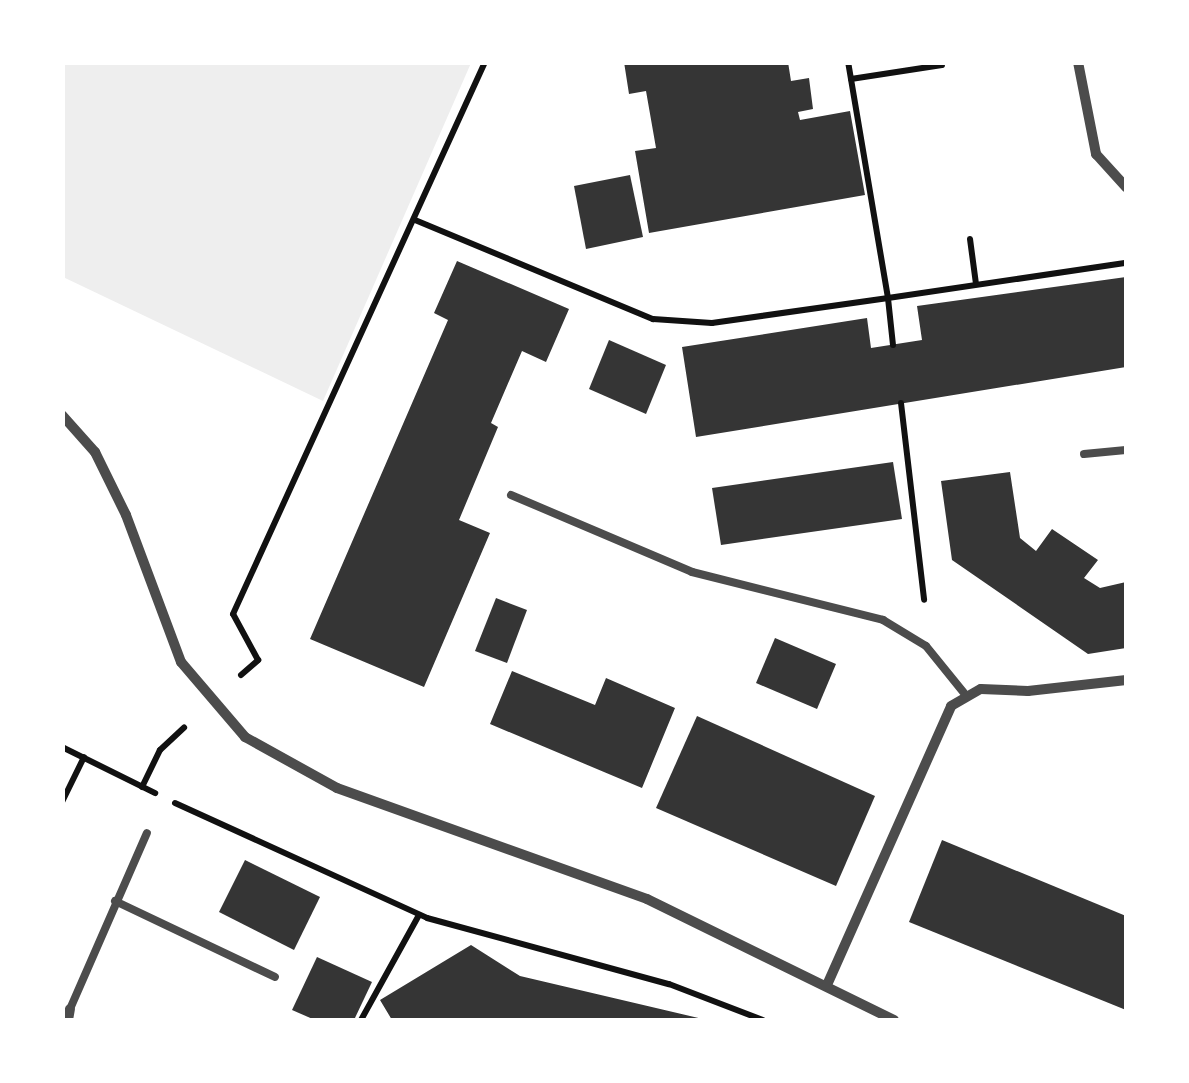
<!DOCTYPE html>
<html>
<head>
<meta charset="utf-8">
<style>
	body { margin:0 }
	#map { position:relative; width:1189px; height:1083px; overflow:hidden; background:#fff; font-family:"DM Sans",sans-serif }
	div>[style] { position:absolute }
	.green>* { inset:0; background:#eee }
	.building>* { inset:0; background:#353535 }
	.path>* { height:6px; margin:-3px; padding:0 3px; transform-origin:3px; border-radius:3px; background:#111 }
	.service>* { height:8px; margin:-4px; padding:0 4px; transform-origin:4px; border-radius:4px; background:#4c4c4c }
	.minor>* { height:10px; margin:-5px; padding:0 5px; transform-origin:5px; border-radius:5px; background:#4c4c4c }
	span { translate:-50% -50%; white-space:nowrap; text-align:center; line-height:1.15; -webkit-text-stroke:8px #fff; paint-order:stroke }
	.frame { position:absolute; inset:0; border:65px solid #fff; pointer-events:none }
</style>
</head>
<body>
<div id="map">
	<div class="green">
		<i style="clip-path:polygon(62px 63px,471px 63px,323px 401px,63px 277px)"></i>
	</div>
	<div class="building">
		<i style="clip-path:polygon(624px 62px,788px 62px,791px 81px,809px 78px,813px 109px,798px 112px,800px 120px,850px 111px,865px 195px,649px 233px,635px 151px,656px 148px,646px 91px,629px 94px)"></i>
		<i style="clip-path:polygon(630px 175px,643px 237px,586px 249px,574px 186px)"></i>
		<i style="clip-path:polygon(457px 261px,569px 309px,546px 362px,522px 351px,491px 423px,498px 427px,459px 520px,490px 533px,424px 687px,310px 639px,448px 320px,434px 313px)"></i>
		<i style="clip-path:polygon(1126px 277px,1126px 367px,696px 437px,682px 347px,867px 318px,871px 348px,922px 340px,917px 306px)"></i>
		<i style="clip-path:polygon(609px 340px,666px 365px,646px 414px,589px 389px)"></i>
		<i style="clip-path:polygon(893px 462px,902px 519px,721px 545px,712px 488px)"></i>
		<i style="clip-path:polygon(1010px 472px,1020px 538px,1036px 551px,1052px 529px,1098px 560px,1084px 578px,1100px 588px,1126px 582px,1126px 648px,1088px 654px,952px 560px,941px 481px)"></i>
		<i style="clip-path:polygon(496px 598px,527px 610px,507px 663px,475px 651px)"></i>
		<i style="clip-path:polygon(775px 638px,836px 664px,817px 709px,756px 683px)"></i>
		<i style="clip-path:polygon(512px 671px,595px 705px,606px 678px,675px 708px,642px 788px,490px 724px)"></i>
		<i style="clip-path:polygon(697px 716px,875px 796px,836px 886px,656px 808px)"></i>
		<i style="clip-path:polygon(942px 840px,1126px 916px,1126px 1010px,909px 922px)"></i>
		<i style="clip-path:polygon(245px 860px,320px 897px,294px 950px,219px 912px)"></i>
		<i style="clip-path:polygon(471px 945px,520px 976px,707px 1020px,392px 1020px,380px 1000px)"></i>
		<i style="clip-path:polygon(317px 957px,372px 982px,354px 1020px,315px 1020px,292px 1010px)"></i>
	</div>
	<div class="path">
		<i style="left:851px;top:79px;width:92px;rotate:-8.7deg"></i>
		<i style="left:415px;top:220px;width:258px;rotate:22.6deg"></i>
		<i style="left:653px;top:319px;width:59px;rotate:3.9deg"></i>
		<i style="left:712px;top:323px;width:178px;rotate:-8.1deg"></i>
		<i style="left:888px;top:298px;width:239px;rotate:-99.6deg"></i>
		<i style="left:970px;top:239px;width:45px;rotate:82.4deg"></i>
		<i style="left:893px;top:345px;width:47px;rotate:-96.1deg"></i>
		<i style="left:888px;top:298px;width:241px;rotate:-8.4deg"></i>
		<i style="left:901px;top:403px;width:198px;rotate:83.3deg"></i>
		<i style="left:241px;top:675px;width:23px;rotate:-41deg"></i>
		<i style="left:258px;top:660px;width:52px;rotate:-118.5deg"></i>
		<i style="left:233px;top:614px;width:607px;rotate:-65.46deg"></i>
		<i style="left:62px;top:747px;width:104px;rotate:26.3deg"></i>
		<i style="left:142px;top:787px;width:41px;rotate:-64.1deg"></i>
		<i style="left:160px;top:750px;width:33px;rotate:-43deg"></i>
		<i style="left:62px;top:802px;width:50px;rotate:-63.9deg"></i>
		<i style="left:175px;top:803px;width:277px;rotate:24.5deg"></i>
		<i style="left:427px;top:918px;width:251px;rotate:15.3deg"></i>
		<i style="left:669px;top:984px;width:101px;rotate:21deg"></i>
		<i style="left:361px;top:1020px;width:120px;rotate:-61.1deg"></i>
	</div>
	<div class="service">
		<i style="left:1084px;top:454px;width:42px;rotate:-5.4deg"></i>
		<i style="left:511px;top:495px;width:197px;rotate:23deg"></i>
		<i style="left:692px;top:572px;width:197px;rotate:14.1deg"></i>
		<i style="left:883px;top:620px;width:50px;rotate:31.2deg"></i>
		<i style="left:926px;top:646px;width:60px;rotate:51deg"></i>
		<i style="left:115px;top:901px;width:177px;rotate:25.4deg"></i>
		<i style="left:70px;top:1009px;width:192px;rotate:-66.4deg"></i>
	</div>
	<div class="minor">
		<i style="left:1078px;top:62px;width:94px;rotate:78.9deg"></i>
		<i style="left:1096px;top:154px;width:45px;rotate:47.7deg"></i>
		<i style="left:62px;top:415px;width:50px;rotate:48.3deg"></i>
		<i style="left:95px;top:452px;width:70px;rotate:63.8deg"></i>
		<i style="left:126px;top:515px;width:157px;rotate:69.5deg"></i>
		<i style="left:181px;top:662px;width:99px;rotate:49.5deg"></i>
		<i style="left:245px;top:737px;width:105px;rotate:29deg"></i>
		<i style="left:337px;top:788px;width:329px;rotate:19.7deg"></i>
		<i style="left:647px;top:899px;width:275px;rotate:26.1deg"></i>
		<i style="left:827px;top:985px;width:305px;rotate:-66deg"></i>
		<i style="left:951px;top:706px;width:34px;rotate:-30deg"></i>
		<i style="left:981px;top:689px;width:47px;rotate:2.4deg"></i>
		<i style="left:1028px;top:691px;width:99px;rotate:-6.4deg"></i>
		<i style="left:68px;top:1020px;width:11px;rotate:-80deg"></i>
	</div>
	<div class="frame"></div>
</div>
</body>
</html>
